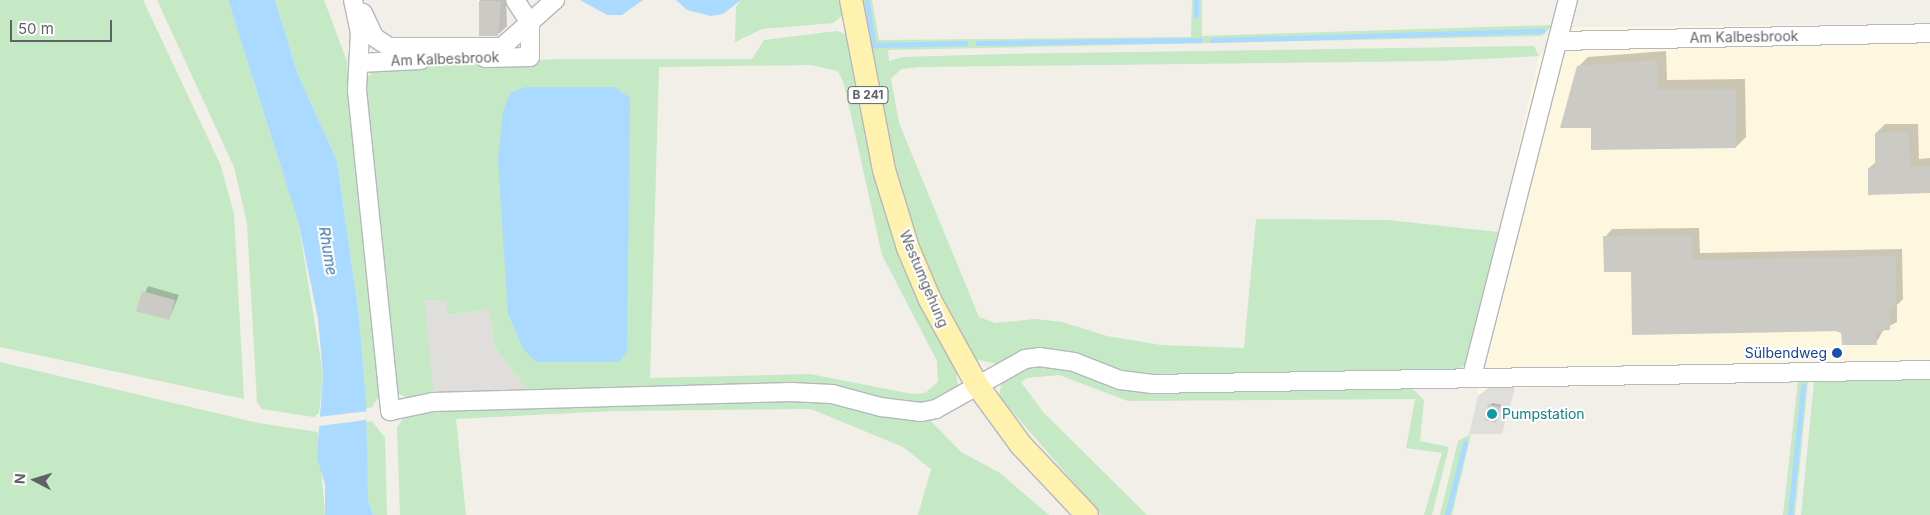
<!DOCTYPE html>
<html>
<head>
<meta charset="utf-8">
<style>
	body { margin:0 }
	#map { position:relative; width:1930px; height:515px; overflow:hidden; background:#f1efe8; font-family:Inter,sans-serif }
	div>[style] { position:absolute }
	.commercial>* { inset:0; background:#fef7e0 }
	.industrial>* { inset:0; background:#e0deda }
	.green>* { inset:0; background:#c5e8c5 }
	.water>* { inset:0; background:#aadaff }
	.pier>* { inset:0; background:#f1efe8 }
	.shadow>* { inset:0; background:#0003 }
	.stream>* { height:4.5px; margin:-2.25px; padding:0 2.25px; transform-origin:2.25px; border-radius:2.25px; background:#aadaff }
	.building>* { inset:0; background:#cccac5 }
	.roads { filter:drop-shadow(1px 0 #b5b8bc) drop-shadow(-1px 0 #b5b8bc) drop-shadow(0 1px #b5b8bc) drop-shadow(0 -1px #b5b8bc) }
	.minor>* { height:18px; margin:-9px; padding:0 9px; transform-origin:9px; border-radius:9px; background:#fff }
	.major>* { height:22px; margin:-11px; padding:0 11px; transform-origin:11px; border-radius:11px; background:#fff2af }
	.dots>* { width:14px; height:14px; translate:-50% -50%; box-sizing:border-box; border:2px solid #fff; border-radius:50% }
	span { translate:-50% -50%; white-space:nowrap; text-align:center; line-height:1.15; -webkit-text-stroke:4px #fff; paint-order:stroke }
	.shield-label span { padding:1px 4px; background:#fff; border:1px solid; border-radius:4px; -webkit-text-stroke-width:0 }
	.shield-label { font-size:12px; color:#5f6368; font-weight:700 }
	.street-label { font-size:14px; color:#5f6368 }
	.transit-label { font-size:14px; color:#164399 }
	.right { translate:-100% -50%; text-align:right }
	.culture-label { font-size:14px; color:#0d838f }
	.left { translate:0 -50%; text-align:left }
	.water-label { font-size:15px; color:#4174aa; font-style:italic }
	.north { position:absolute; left:10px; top:455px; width:50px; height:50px; -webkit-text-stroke:4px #fff; paint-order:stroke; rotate:275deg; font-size:14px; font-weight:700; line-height:20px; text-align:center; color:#5f6368 }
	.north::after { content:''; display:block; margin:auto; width:18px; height:22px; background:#5f6368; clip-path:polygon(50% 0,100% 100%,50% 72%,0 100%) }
	.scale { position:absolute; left:10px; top:20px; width:102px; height:22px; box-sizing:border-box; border:2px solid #5f6368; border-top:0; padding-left:6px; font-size:15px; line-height:18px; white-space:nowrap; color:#5f6368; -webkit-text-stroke:4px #fff; paint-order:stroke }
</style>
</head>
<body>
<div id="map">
	<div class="commercial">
		<i style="clip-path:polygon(1930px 24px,1930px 379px,1515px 388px,1502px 434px,1469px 434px,1478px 396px,1472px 352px,1539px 56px,1575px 27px)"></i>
	</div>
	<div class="industrial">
		<i style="clip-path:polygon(423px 300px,446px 301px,449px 315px,489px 309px,494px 345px,526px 389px,434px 394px)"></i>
		<i style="clip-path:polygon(1488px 388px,1515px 388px,1502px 434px,1469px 434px,1478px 396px)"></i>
	</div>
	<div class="green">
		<i style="clip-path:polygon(0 0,143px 0,221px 166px,234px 214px,244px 399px,0 347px)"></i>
		<i style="clip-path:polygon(157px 0,228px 0,298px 221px,323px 374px,319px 413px,314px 417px,262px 409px,257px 402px,247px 223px,234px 167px)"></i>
		<i style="clip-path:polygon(275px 0,324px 0,347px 61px,381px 393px,372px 407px,365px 409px,358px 309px,337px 161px,298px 75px)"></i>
		<i style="clip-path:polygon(741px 0,842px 0,842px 16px,833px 23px,762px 29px,735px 42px,736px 7px)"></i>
		<i style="clip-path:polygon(860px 0,872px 0,879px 40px,1191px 37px,1192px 0,1202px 0,1202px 36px,1553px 25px,1541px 36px,888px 50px,889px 61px,902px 57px,1005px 54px,1534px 46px,1539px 56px,1438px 61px,920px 67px,901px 69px,891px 79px,899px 123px,979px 317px,995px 323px,1035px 319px,1062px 322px,1107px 336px,1161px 345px,1244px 348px,1256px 219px,1388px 220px,1498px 232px,1467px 363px,1458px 370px,1136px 376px,1047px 348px,997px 364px,975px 359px,933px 280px,903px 207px)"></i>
		<i style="clip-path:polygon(evenodd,836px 31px,847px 34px,918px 298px,956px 371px,958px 386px,950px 395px,916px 406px,526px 389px,494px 345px,489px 309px,448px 315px,446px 301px,424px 300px,434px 394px,407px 398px,393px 391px,363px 82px,377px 67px,563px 59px,752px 59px,764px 40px,836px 31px,811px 65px,838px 71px,844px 84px,882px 255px,937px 361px,938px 382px,925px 393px,912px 394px,810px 374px,650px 378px,659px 67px,811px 65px)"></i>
		<i style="clip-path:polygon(0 362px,258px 423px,318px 432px,325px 515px,0 515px)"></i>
		<i style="clip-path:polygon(1049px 362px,1079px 373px,1410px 386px,1424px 400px,1420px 441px,1449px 447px,1432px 515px,1424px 515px,1442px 453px,1406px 448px,1415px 399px,1128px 401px,1059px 375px,1027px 378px,1021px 382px,1043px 412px,1147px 515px,1102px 515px,999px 396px,1002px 380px,1021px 368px)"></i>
		<i style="clip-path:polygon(1930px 379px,1930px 515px,1801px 515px,1814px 382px)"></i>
		<i style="clip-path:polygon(1808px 381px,1795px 515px,1783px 515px,1798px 382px)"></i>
		<i style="clip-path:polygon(824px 399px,901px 419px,928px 418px,961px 452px,1000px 473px,1049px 515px,918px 515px,931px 469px,903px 447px,811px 409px,613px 411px,456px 419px,466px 515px,400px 515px,397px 427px,405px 416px,445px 409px)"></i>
		<i style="clip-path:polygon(372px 421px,385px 438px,387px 515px,373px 515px,368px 499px,364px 423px)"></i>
		<i style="clip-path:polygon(1471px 434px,1452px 515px,1440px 515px,1458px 441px)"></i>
	</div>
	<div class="water">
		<i style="clip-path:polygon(228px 0,275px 0,298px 75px,337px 161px,358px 309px,366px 402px,368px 499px,373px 515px,325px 515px,325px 484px,317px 458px,323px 374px,318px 319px,298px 221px)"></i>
		<i style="clip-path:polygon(580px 0,643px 0,622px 15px,607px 15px)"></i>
		<i style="clip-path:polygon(676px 0,741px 0,723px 14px,711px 16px,687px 10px)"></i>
		<i style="clip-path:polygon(526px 87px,614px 87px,630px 98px,627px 351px,619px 362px,536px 362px,523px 349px,508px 313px,498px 160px,503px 111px,510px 93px)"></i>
	</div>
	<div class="pier">
		<i style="clip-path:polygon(368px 411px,366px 420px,319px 426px,318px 417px)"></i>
	</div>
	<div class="shadow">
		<i style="clip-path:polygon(480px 0,506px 0,507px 26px,500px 33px,480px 35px)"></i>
		<i style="clip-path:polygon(1666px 51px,1667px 80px,1745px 79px,1746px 137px,1736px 147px,1592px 127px,1578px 67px,1588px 57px)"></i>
		<i style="clip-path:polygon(1885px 124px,1918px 124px,1919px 159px,1930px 158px,1930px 192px,1869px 168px,1877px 161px,1876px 133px)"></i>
		<i style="clip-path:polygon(1699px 228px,1700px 253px,1902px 249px,1903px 299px,1897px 305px,1897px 322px,1884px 329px,1876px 343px,1632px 271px,1605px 237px,1612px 229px)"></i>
		<i style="clip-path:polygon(148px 286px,179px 295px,169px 319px,137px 311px)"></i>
		<i style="clip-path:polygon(1492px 403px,1501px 405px,1496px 421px,1490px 405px)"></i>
	</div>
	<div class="stream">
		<i style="left:867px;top:0;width:46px;rotate:81.2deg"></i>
		<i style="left:874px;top:45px;width:91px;rotate:-1.3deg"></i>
		<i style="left:1196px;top:16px;width:16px;rotate:-90deg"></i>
		<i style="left:1212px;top:40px;width:331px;rotate:-1.6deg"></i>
		<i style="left:978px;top:43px;width:222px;rotate:-0.8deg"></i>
		<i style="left:1447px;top:515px;width:74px;rotate:-76deg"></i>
		<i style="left:1790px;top:515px;width:129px;rotate:-84.2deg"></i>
	</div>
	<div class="building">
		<i style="clip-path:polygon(479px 1px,501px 1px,498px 36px,479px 36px)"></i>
		<i style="clip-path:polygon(1657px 60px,1658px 90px,1736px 89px,1736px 148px,1591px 150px,1591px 128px,1560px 128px,1577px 66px)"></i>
		<i style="clip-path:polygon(1909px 132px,1910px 167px,1930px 167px,1930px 193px,1868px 195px,1868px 168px,1875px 168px,1875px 133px)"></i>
		<i style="clip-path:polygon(1692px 235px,1693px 260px,1896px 256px,1896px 307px,1890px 308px,1890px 330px,1876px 331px,1877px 345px,1842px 345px,1841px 331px,1632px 335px,1631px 272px,1604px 272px,1603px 236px)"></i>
		<i style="clip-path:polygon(142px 291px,175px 300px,169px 320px,136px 311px)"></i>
		<i style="clip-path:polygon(1488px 404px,1500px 407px,1496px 423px,1485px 420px)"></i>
	</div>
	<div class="roads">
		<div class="minor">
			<i style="left:353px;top:0;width:33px;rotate:78deg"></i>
			<i style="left:360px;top:32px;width:58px;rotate:93deg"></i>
			<i style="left:357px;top:90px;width:323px;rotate:84.1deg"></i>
			<i style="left:390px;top:411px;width:44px;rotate:-11.8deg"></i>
			<i style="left:433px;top:402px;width:358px;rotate:-1.6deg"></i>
			<i style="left:791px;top:392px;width:41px;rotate:2.8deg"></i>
			<i style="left:832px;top:394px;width:51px;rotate:14.9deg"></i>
			<i style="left:881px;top:407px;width:40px;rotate:7.1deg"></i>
			<i style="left:921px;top:412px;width:15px;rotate:-11deg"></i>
			<i style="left:936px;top:409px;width:102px;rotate:-29.3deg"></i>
			<i style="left:1025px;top:359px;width:14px;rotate:-8deg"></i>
			<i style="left:1039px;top:357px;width:35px;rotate:8deg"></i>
			<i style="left:1074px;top:362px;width:49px;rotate:21.4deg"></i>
			<i style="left:1120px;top:380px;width:31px;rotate:7deg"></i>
			<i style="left:1151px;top:384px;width:779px;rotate:-1.03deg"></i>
			<i style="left:363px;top:13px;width:26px;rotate:65deg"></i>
			<i style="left:374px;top:37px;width:18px;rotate:34deg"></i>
			<i style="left:389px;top:47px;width:113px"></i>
			<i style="left:502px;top:47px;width:71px;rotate:-41.6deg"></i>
			<i style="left:1558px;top:41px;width:372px;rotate:-1.2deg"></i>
			<i style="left:485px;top:58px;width:45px;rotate:-1.3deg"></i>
			<i style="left:530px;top:57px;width:34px;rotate:-90deg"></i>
			<i style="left:530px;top:23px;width:27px;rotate:-123deg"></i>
			<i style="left:359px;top:63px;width:62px;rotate:-2.8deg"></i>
			<i style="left:1472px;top:376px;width:388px;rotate:-75.7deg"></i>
		</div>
		<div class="major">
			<i style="left:851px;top:0;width:173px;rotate:79deg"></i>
			<i style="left:884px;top:170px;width:82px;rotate:72.9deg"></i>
			<i style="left:908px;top:248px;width:56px;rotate:67.1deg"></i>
			<i style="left:930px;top:300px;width:97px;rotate:61.1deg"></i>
			<i style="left:977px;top:385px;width:74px;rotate:53.7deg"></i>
			<i style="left:1021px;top:445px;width:96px;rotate:46.7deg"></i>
		</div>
	</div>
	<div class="dots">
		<i style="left:1837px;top:353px;background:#1a4fb4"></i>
		<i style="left:1492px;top:414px;background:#0f9aa8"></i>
	</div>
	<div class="shield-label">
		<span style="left:868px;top:95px">B 241</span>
	</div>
	<div class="street-label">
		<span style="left:1744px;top:37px;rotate:-1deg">Am Kalbesbrook</span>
		<span style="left:445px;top:59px;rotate:-2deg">Am Kalbesbrook</span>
		<span style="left:924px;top:279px;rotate:67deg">Westumgehung</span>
	</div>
	<div class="transit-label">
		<span class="right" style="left:1827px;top:353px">Sülbendweg</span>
	</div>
	<div class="culture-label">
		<span class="left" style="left:1502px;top:414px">Pumpstation</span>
	</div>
	<div class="water-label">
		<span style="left:328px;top:251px;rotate:81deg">Rhume</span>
	</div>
	<div class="north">N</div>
	<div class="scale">50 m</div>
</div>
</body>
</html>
